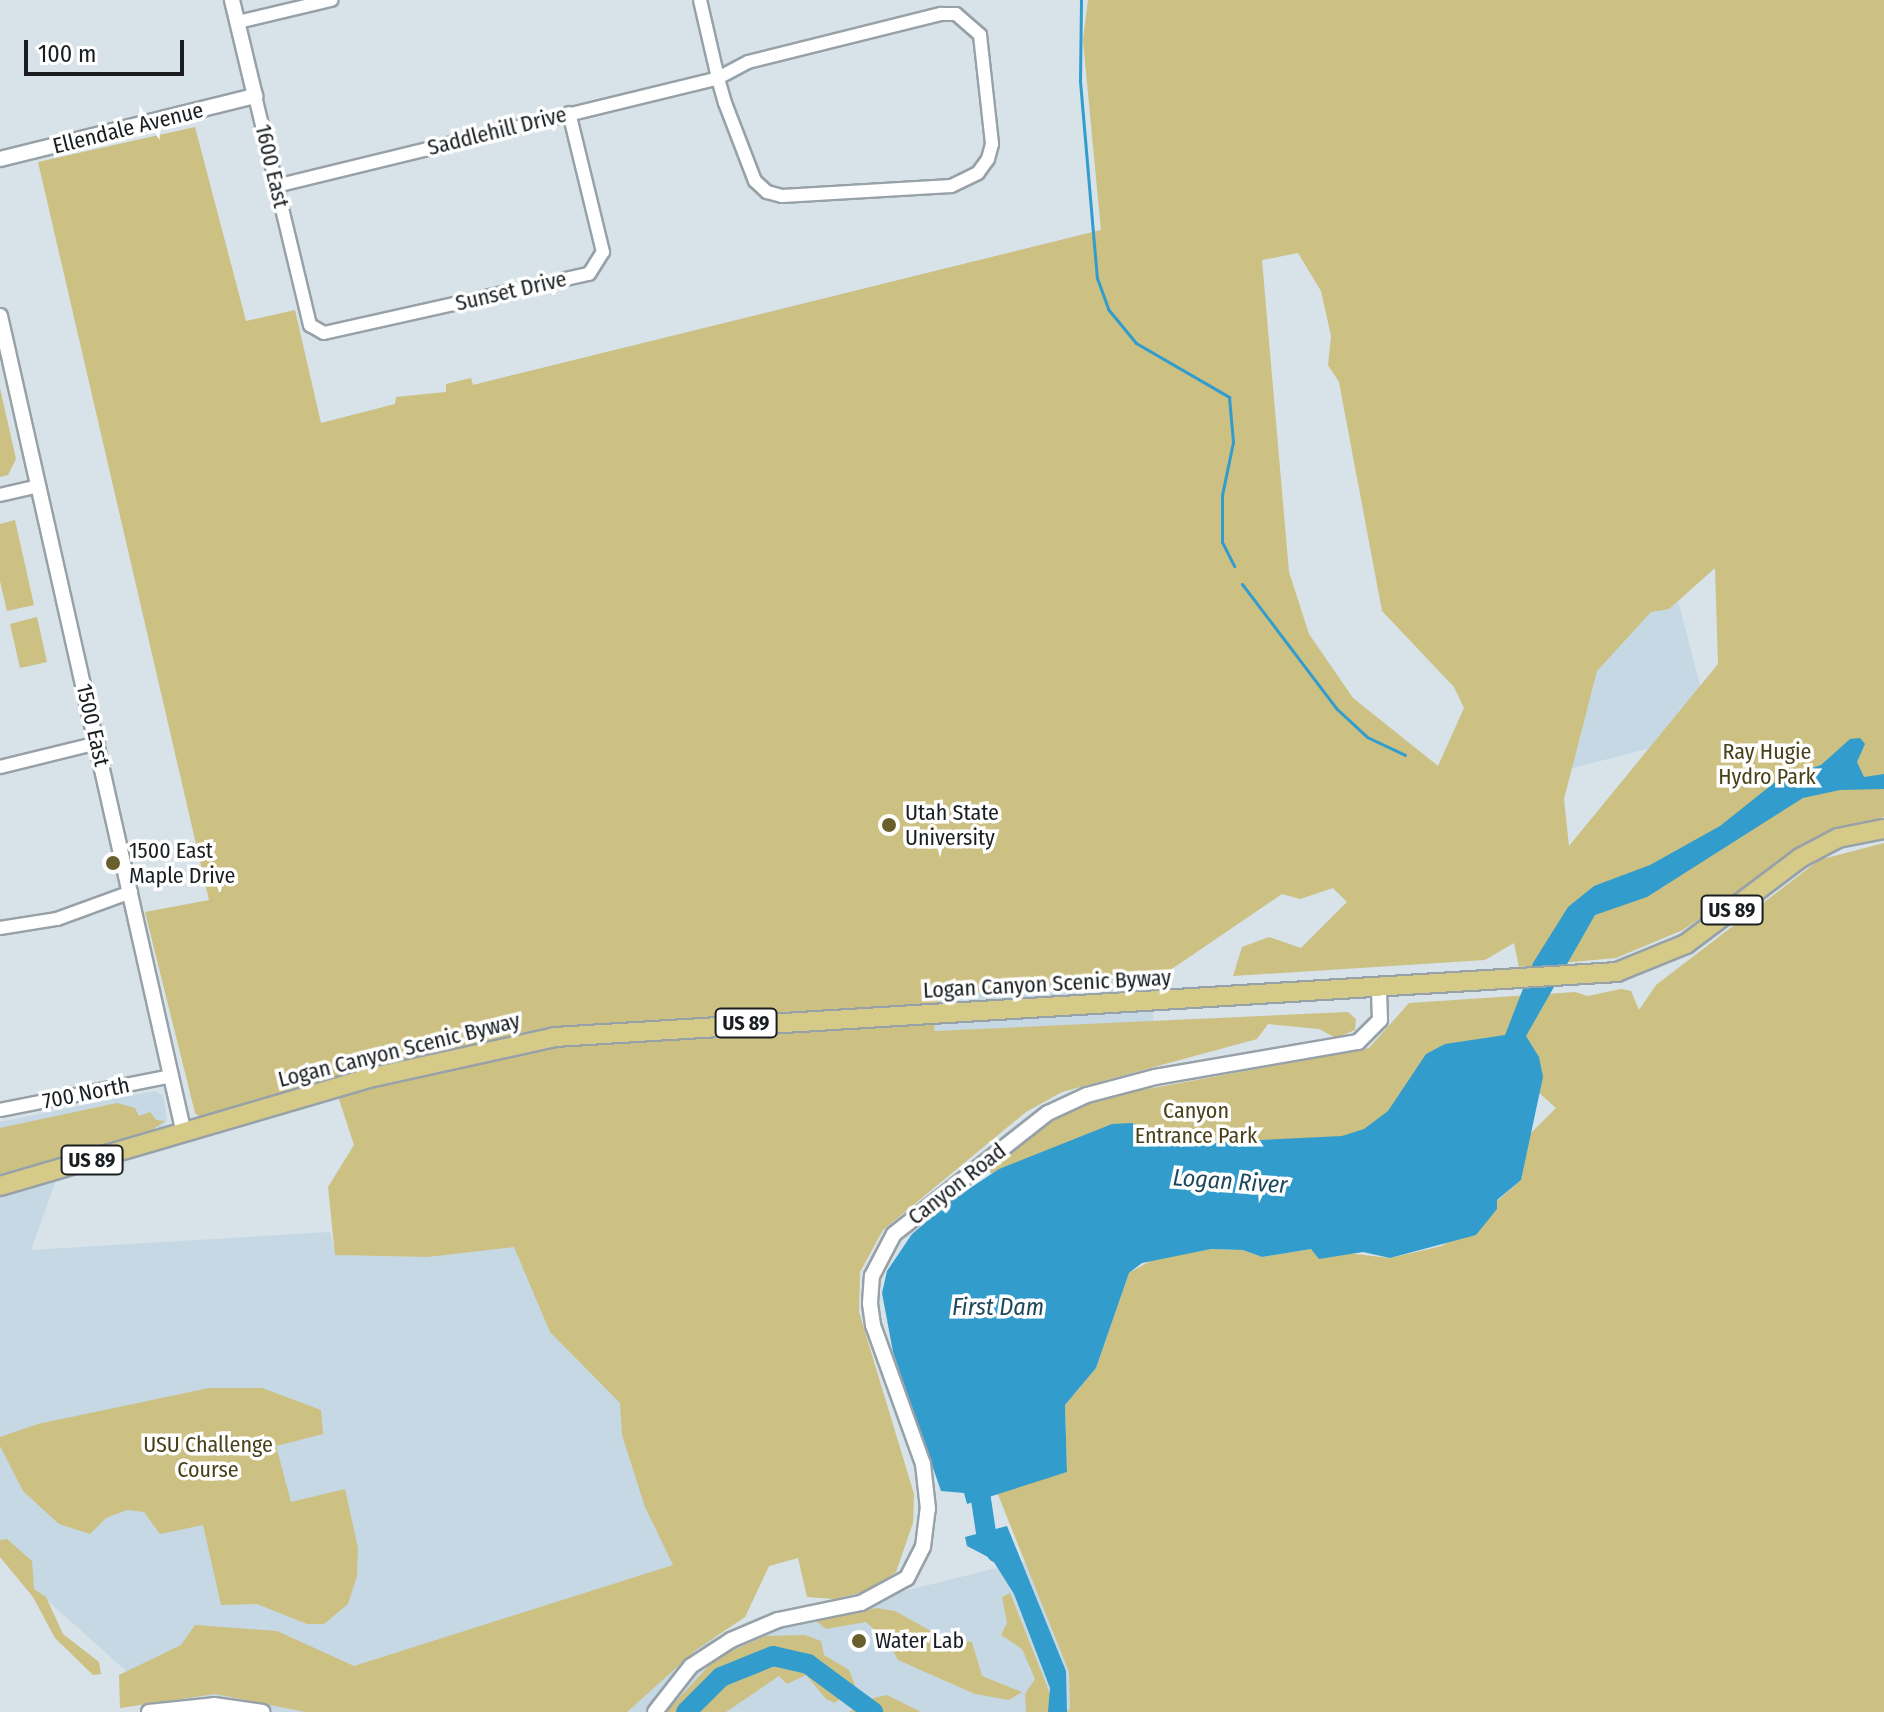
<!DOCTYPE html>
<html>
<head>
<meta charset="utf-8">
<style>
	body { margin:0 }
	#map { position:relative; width:1884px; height:1712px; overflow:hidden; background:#d7e2e9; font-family:"Fira Sans Condensed",sans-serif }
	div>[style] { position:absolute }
	.built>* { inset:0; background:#c6d8e3 }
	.green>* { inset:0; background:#ccc083 }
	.water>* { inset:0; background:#329ccd }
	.stream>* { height:3px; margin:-1.5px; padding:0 1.5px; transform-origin:1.5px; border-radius:1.5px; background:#329ccd }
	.river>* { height:20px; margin:-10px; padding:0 10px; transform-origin:10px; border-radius:10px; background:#329ccd }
	.roads { filter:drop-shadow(2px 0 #97a1a8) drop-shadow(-2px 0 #97a1a8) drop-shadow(0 2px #97a1a8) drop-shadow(0 -2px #97a1a8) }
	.minor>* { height:12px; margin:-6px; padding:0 6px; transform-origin:6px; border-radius:6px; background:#fff }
	.tertiary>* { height:14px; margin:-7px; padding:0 7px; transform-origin:7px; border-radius:7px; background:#fff }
	.primary>* { height:18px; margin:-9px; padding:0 9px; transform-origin:9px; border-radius:9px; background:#d6ca88 }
	.dots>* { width:22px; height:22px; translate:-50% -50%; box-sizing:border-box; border:4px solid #fff; border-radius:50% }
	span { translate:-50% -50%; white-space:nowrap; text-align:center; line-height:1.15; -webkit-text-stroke:7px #fff; paint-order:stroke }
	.shield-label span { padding:2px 6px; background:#fff; border:2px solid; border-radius:6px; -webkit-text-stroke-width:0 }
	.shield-label { font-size:20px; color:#1a1e21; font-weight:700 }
	.street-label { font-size:22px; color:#1a1e21 }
	.park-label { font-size:22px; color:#494119 }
	.poi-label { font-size:22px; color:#1a1e21 }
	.left { translate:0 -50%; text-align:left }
	.water-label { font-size:24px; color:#1e485d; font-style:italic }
	.scale { position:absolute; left:24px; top:40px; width:160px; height:36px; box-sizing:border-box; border:4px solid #1a1e21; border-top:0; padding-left:10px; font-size:24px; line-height:28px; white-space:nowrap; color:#1a1e21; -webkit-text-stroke:6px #fff; paint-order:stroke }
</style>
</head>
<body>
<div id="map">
	<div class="built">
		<i style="clip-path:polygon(evenodd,1088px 0,1523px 0,1712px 732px,1125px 884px,1162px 1058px,768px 1181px,835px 1474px,619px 1662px,1037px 1558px,1274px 1712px,172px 1712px,0 1558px,0 1122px,154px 1091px,163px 1095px,167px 1120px,161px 1131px,63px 1161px,31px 1250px,330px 1232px,336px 1255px,427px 1257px,344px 417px,1101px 230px,1083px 40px,1088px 0,1315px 249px,1497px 729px,1438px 766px,1353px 698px,1336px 674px,957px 298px,1315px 249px)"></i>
	</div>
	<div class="green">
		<i style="clip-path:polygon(evenodd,1088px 0,1884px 0,1884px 817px,1816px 840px,1683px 930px,1616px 958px,1519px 967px,1514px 943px,1485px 960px,1233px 976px,1242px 947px,1269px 937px,1301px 948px,1347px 902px,1333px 888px,1300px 899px,1282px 894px,1160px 977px,1006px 988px,938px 999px,934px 1031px,1348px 1012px,1356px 1019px,1355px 1030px,1336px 1038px,1319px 1029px,1268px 1024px,1257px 1039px,1062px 1092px,1026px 1112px,883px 1230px,860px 1272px,859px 1312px,914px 1494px,913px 1523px,896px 1572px,869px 1591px,834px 1599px,807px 1597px,798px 1558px,769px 1566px,745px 1617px,696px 1650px,627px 1712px,305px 1712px,215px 1694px,120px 1708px,119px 1675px,181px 1645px,195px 1625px,277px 1631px,354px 1666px,673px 1565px,645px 1507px,622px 1435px,620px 1403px,550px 1332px,514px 1247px,427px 1257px,335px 1255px,328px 1187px,354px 1145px,334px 1084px,201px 1118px,195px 1113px,145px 912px,209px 900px,38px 162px,195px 127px,246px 321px,295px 310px,321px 423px,395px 404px,396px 397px,446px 392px,446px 384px,471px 378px,473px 385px,1101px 230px,1083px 40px,1088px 0,1298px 253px,1321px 291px,1331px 336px,1328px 365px,1339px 382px,1382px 611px,1454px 687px,1464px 708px,1438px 766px,1353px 698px,1309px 634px,1289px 572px,1262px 260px,1298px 253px,1088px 0,1715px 568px,1718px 664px,1569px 846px,1564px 799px,1597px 671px,1651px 612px,1669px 609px,1715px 568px)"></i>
		<i style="clip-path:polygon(0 388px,16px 459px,8px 475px,0 477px)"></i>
		<i style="clip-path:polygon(15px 520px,34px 605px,7px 611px,0 581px,0 524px)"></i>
		<i style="clip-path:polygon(37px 617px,47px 662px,20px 668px,10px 624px)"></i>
		<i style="clip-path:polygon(1884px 843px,1884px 1712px,1063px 1712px,1070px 1709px,1069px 1672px,997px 1492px,1067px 1472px,1065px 1405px,1096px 1368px,1129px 1273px,1154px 1259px,1211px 1249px,1243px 1250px,1262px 1257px,1311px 1249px,1390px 1258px,1442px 1246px,1488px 1218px,1497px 1201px,1521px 1180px,1528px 1136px,1556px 1108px,1536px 1090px,1371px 1138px,995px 1178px,986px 1166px,1061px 1114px,1099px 1098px,1369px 1048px,1409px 1003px,1575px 992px,1588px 996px,1621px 989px,1631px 991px,1639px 1010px,1656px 985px,1819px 860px)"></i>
		<i style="clip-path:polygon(117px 1103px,135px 1108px,139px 1116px,150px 1112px,156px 1120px,165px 1121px,146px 1134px,0 1174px,0 1128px)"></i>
		<i style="clip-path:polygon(209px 1388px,262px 1388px,321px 1410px,323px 1434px,276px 1446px,291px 1502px,345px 1489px,358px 1548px,357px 1576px,348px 1604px,324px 1624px,307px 1624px,257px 1604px,221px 1605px,203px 1525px,160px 1534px,144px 1512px,127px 1510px,106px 1518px,90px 1534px,59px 1524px,23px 1491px,0 1446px,0 1437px,38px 1424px)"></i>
		<i style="clip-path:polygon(7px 1539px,32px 1561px,34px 1589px,46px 1597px,63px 1634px,99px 1662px,101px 1674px,93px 1675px,55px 1638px,33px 1597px,0 1557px,0 1540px)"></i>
		<i style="clip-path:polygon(1010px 1593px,1047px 1686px,1056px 1712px,1026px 1712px,1025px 1694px,1035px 1679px,1022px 1649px,1001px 1635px,1007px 1623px,1002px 1597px)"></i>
		<i style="clip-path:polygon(877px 1608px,895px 1611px,940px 1636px,972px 1642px,982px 1676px,1022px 1692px,1009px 1700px,975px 1694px,898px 1660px,888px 1642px,866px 1622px,826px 1629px,815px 1620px)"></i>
		<i style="clip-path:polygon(805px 1635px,821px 1641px,824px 1655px,849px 1670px,855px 1685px,835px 1703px,826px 1699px,806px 1675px,787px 1684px,779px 1676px,726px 1712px,666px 1712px,716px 1658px,765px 1636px)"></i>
		<i style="clip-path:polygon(887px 1695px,921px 1712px,849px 1712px,869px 1699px)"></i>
	</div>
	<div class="water">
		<i style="clip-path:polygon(1860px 738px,1865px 744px,1857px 762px,1864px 777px,1884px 774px,1884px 789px,1840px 790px,1803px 798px,1647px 897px,1595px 915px,1526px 1036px,1539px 1057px,1543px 1077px,1521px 1180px,1497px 1200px,1497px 1209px,1476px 1235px,1390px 1258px,1363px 1252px,1319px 1259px,1311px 1249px,1262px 1257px,1243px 1250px,1211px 1249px,1142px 1263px,1129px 1273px,1096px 1368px,1065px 1405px,1067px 1472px,967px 1504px,964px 1493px,941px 1491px,893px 1352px,882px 1293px,887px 1271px,912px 1234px,952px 1200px,999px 1169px,1112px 1124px,1132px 1123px,1178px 1144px,1342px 1136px,1364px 1129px,1388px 1111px,1426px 1054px,1445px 1044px,1505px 1035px,1533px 963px,1568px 907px,1594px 886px,1650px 865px,1720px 826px,1779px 779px,1821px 765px,1850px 739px)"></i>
		<i style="clip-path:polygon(1007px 1526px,1066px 1671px,1067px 1712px,1048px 1712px,1050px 1688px,1014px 1594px,992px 1559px,967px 1546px,965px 1537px)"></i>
	</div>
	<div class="stream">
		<i style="left:1081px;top:0;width:81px;rotate:90.7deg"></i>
		<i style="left:1080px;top:81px;width:198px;rotate:85.1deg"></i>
		<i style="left:1097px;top:278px;width:33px;rotate:70deg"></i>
		<i style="left:1108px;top:309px;width:44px;rotate:50.5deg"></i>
		<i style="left:1136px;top:343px;width:108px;rotate:30.1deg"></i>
		<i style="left:1229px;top:397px;width:45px;rotate:84.9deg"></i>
		<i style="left:1233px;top:442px;width:54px;rotate:101.7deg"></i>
		<i style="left:1222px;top:495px;width:47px;rotate:90deg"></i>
		<i style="left:1222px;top:542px;width:27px;rotate:63deg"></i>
		<i style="left:1242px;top:584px;width:157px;rotate:52.8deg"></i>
		<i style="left:1337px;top:709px;width:41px;rotate:43deg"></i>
		<i style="left:1367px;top:737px;width:42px;rotate:25.3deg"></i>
	</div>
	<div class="river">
		<i style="left:977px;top:1473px;width:67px;rotate:81.4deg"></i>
		<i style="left:987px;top:1539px;width:17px;rotate:54deg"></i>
		<i style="left:686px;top:1712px;width:49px;rotate:-45deg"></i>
		<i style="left:721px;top:1677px;width:56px;rotate:-22deg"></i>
		<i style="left:773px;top:1656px;width:36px;rotate:13deg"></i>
		<i style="left:808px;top:1664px;width:81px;rotate:36.4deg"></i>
	</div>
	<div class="roads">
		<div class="minor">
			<i style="left:238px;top:22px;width:96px;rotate:-13.3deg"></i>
			<i style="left:255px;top:96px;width:236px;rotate:76.5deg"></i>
			<i style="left:310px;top:325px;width:16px;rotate:30deg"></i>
			<i style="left:324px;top:333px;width:271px;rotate:-12.6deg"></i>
			<i style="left:589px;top:274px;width:26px;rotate:-58deg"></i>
			<i style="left:603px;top:252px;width:143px;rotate:-103.7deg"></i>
			<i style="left:276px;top:186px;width:455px;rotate:-13.7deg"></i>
			<i style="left:718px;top:78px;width:34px;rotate:-28deg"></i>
			<i style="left:748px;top:62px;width:199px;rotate:-14deg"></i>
			<i style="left:941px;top:14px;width:15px"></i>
			<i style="left:956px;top:14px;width:32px;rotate:41deg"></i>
			<i style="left:980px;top:35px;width:110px;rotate:83.7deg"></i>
			<i style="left:992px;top:144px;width:16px;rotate:105deg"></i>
			<i style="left:988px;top:159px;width:17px;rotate:126deg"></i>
			<i style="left:978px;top:173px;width:30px;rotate:154deg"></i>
			<i style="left:951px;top:186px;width:169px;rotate:176.6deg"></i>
			<i style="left:782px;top:196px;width:16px;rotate:-165deg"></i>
			<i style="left:767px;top:192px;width:16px;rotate:-137deg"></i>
			<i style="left:755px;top:181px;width:84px;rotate:-111deg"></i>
			<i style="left:725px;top:103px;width:26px;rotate:-106deg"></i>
			<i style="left:718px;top:78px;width:80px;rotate:-103deg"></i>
			<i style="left:0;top:495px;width:39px;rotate:-13deg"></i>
			<i style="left:0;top:767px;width:101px;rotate:-13.8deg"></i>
			<i style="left:0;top:928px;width:58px;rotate:-9deg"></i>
			<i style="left:57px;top:919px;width:79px;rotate:-20deg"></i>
			<i style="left:0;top:1110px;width:175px;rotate:-11.2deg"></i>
		</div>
		<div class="tertiary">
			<i style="left:0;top:159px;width:263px;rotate:-13.9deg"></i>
			<i style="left:255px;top:96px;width:99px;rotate:-103.5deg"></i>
			<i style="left:0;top:316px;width:838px;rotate:77.32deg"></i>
			<i style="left:149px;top:1712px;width:65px;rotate:-6.1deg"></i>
			<i style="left:214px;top:1705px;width:49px;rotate:8.1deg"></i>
			<i style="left:655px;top:1712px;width:58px;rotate:-52deg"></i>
			<i style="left:691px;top:1666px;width:48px;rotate:-33deg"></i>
			<i style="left:731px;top:1640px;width:51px;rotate:-23.1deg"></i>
			<i style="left:778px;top:1620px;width:85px;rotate:-11.6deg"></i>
			<i style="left:861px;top:1603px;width:52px;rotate:-28.5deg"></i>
			<i style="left:907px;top:1578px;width:35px;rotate:-63deg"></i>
			<i style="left:923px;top:1547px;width:38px;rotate:-83deg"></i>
			<i style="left:928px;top:1509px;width:45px;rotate:-96.3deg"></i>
			<i style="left:923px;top:1464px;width:148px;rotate:-109.8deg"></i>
			<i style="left:873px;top:1325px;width:22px;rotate:-98deg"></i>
			<i style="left:870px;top:1303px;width:27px;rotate:-86deg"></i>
			<i style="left:872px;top:1276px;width:47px;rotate:-62.4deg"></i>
			<i style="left:894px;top:1234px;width:196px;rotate:-38.2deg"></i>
			<i style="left:1048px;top:1113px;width:43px;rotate:-24.8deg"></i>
			<i style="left:1087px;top:1095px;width:70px;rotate:-14.8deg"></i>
			<i style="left:1155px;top:1077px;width:206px;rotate:-9.8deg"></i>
			<i style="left:1358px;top:1042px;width:31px;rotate:-45deg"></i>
			<i style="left:1380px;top:1020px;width:30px;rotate:-92deg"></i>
		</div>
		<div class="primary">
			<i style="left:0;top:1186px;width:384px;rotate:-16.3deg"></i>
			<i style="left:369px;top:1078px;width:190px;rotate:-12.4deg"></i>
			<i style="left:555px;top:1037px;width:1064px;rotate:-3.5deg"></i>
			<i style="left:1617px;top:972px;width:74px;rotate:-22.1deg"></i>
			<i style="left:1686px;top:944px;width:143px;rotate:-37deg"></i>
			<i style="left:1800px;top:858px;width:43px;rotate:-27.8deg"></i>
			<i style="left:1838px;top:838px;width:47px;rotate:-11.1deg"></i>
		</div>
	</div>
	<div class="dots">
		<i style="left:889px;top:825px;background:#695f2c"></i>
		<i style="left:113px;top:863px;background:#695f2c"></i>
		<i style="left:859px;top:1641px;background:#695f2c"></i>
	</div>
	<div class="shield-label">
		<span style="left:1732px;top:910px">US 89</span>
		<span style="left:746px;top:1023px">US 89</span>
		<span style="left:92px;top:1160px">US 89</span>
	</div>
	<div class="street-label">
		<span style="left:128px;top:128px;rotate:-14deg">Ellendale Avenue</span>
		<span style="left:497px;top:131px;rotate:-14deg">Saddlehill Drive</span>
		<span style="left:272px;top:166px;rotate:77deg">1600 East</span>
		<span style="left:511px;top:291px;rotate:-13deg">Sunset Drive</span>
		<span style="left:93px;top:725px;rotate:77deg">1500 East</span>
		<span style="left:1047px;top:984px;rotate:-3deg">Logan Canyon Scenic Byway</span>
		<span style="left:399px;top:1050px;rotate:-14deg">Logan Canyon Scenic Byway</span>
		<span style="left:86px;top:1093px;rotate:-11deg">700 North</span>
		<span style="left:957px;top:1184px;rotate:-38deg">Canyon Road</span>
	</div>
	<div class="park-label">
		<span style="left:1767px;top:764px">Ray Hugie<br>Hydro Park</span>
		<span style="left:1196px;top:1123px">Canyon<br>Entrance Park</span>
		<span style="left:208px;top:1457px">USU Challenge<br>Course</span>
	</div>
	<div class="poi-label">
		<span class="left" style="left:905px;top:825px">Utah State<br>University</span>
		<span class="left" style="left:129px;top:863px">1500 East<br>Maple Drive</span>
		<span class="left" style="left:875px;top:1641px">Water Lab</span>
	</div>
	<div class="water-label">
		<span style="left:1230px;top:1182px;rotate:4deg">Logan River</span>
		<span style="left:998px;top:1308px">First Dam</span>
	</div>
	<div class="scale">100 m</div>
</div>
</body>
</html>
